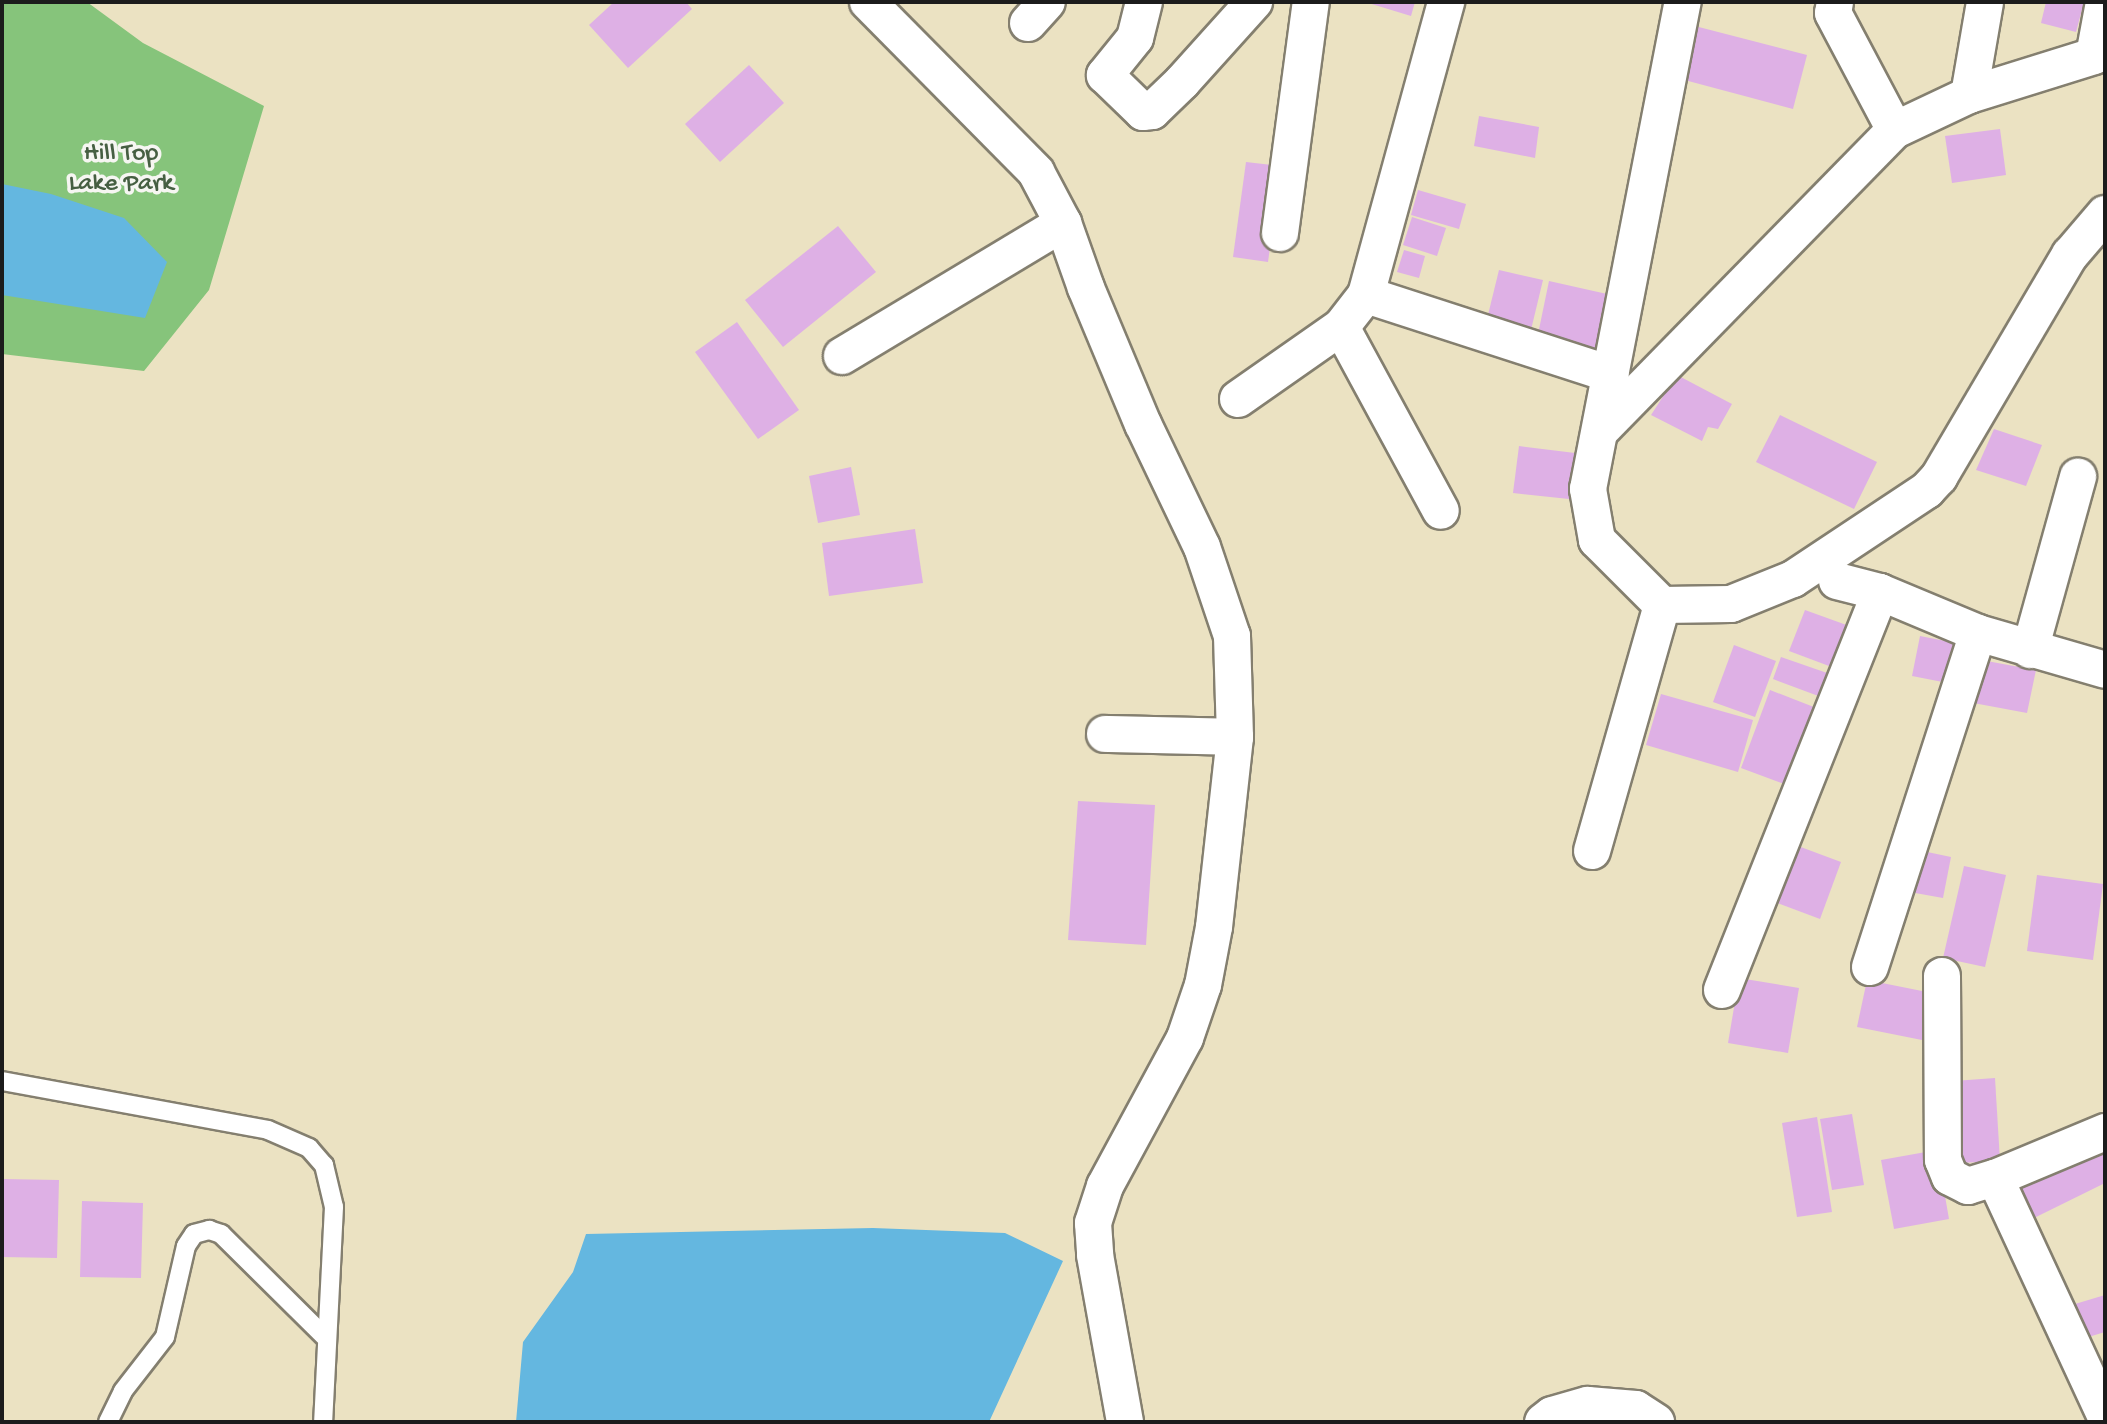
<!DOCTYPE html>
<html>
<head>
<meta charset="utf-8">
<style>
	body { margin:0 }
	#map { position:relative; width:2107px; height:1424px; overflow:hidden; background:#ebe2c2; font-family:"Gochi Hand",sans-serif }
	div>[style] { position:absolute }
	.green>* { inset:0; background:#86c47b }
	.water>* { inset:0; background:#64b7e0 }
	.building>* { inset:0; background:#deb0e5 }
	.roads { filter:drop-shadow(2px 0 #847f6f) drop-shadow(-2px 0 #847f6f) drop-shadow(0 2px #847f6f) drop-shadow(0 -2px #847f6f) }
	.service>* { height:18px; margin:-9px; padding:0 9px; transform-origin:9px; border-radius:9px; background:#fff }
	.minor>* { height:36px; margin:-18px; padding:0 18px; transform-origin:18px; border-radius:18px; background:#fff }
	span { translate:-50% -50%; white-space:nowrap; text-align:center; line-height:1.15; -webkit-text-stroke:7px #f6f6f2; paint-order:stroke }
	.park-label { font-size:26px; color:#465f42 }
	.frame { position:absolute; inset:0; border:4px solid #1c1c1c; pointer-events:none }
</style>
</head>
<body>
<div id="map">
	<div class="green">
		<i style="clip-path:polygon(2px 2px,87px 2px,143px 43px,264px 106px,209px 290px,144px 371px,2px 354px)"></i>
	</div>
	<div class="water">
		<i style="clip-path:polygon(2px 184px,51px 194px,124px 218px,167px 262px,145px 318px,2px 295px)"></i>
		<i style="clip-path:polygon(873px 1228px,1005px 1233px,1063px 1261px,989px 1422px,516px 1422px,523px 1342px,573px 1272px,586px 1234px)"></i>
	</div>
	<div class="building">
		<i style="clip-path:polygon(614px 2px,686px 2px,692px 9px,628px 68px,589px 25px)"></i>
		<i style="clip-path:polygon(1365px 2px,1415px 2px,1411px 16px)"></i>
		<i style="clip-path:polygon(2046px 2px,2084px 2px,2076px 32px,2041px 23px)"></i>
		<i style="clip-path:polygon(1691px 25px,1807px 55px,1793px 109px,1677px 78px)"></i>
		<i style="clip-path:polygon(749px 65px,784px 103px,720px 162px,685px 124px)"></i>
		<i style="clip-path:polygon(1479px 116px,1539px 127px,1535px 158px,1474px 146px)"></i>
		<i style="clip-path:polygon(2000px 129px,2006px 175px,1952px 183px,1945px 136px)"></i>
		<i style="clip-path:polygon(1246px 162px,1281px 166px,1268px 262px,1233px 257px)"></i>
		<i style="clip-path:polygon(1418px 190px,1466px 204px,1459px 229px,1411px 215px)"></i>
		<i style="clip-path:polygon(1412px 217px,1446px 228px,1437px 256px,1403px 245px)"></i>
		<i style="clip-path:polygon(838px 226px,876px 272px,783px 347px,745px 300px)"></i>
		<i style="clip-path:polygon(1404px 250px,1425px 256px,1419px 278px,1397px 272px)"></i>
		<i style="clip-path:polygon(1499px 270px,1543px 280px,1530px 334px,1486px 323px)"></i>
		<i style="clip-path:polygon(1549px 281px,1607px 294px,1595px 351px,1537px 339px)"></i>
		<i style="clip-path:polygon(737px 322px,799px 410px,758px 439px,695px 352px)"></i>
		<i style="clip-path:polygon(1677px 375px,1732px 404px,1718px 429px,1708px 427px,1702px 441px,1651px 415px)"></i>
		<i style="clip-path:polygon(1780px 415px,1877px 462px,1854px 509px,1756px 462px)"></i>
		<i style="clip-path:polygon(1994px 429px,2042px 445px,2026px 486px,1976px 470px)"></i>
		<i style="clip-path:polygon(1519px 446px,1575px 453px,1569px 499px,1513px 493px)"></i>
		<i style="clip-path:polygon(851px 467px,860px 515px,818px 523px,809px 476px)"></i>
		<i style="clip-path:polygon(915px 529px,923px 583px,829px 596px,822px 543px)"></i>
		<i style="clip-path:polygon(1805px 610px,1852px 627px,1837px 669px,1789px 651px)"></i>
		<i style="clip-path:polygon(1920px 636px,1966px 645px,1958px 685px,1912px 676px)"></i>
		<i style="clip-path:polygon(1734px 645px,1776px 661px,1755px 717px,1713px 702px)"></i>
		<i style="clip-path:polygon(1781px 657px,1830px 674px,1821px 697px,1773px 679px)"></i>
		<i style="clip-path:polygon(1976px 659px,2036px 670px,2027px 713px,1968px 702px)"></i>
		<i style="clip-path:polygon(1770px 690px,1824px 711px,1795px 788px,1741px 768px)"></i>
		<i style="clip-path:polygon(1661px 694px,1753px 720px,1738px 772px,1646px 745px)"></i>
		<i style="clip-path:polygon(1078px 801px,1155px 805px,1146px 945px,1068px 940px)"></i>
		<i style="clip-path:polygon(1790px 843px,1841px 862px,1820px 919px,1769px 900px)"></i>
		<i style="clip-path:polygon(1913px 849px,1951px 857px,1943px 898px,1904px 891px)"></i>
		<i style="clip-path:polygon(1964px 866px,2006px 875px,1985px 967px,1943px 958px)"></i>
		<i style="clip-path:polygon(2037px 875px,2103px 884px,2093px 960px,2027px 951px)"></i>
		<i style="clip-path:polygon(1739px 978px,1799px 988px,1788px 1053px,1728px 1043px)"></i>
		<i style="clip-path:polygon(1867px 980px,1932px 993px,1922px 1040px,1857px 1027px)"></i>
		<i style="clip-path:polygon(1995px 1078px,2000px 1161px,1960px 1163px,1954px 1081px)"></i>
		<i style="clip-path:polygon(1852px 1114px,1864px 1185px,1832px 1190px,1820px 1119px)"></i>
		<i style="clip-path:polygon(1817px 1117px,1832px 1212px,1797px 1217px,1782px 1123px)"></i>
		<i style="clip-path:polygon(1937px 1150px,1949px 1219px,1894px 1229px,1881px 1160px)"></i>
		<i style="clip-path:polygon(2101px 1150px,2105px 1158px,2105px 1183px,2032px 1219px,2018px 1190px)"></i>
		<i style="clip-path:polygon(2px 1179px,59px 1180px,57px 1258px,2px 1257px)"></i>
		<i style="clip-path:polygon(82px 1201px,143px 1203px,141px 1278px,80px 1277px)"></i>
		<i style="clip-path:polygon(2105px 1295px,2105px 1332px,2085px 1338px,2075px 1304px)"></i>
	</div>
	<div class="roads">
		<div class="service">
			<i style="left:2px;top:1081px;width:270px;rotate:10.4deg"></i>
			<i style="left:268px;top:1130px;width:45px;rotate:23.7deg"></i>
			<i style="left:309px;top:1148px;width:23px;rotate:49deg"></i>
			<i style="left:324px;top:1165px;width:43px;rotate:76.6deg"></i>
			<i style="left:334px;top:1207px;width:215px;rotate:92.9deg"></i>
			<i style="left:108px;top:1422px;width:34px;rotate:-64deg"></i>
			<i style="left:123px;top:1391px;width:68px;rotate:-52.1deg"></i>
			<i style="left:165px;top:1337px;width:93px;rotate:-77deg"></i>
			<i style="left:186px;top:1246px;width:14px;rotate:-56deg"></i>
			<i style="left:194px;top:1234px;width:16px;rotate:-15deg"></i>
			<i style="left:209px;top:1230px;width:13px;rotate:18deg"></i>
			<i style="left:221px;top:1234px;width:149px;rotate:44.7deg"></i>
		</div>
		<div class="minor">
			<i style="left:868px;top:2px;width:239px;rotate:45.3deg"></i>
			<i style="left:1036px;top:172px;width:58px;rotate:62.1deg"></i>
			<i style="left:1063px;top:223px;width:69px;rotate:70.5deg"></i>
			<i style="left:1086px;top:288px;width:147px;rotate:67.3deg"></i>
			<i style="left:1143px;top:424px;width:136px;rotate:64.4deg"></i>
			<i style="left:1202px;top:547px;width:94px;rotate:71.4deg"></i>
			<i style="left:1232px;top:636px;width:101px;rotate:88.3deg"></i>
			<i style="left:1235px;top:737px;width:191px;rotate:96.3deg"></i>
			<i style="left:1214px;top:927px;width:59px;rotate:100.7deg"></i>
			<i style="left:1203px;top:985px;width:56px;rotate:108.8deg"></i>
			<i style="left:1185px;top:1038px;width:168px;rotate:118.4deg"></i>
			<i style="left:1105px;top:1186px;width:39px;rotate:108deg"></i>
			<i style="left:1093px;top:1223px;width:32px;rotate:86deg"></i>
			<i style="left:1095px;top:1255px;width:170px;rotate:79.8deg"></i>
			<i style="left:1144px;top:2px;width:37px;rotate:104deg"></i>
			<i style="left:1135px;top:38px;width:48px;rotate:129deg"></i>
			<i style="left:1105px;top:75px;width:53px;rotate:44.2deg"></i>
			<i style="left:1143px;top:112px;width:9px;rotate:-6deg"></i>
			<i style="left:1152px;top:111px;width:42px;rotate:-44deg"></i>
			<i style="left:1182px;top:82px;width:108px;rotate:-48deg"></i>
			<i style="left:1835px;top:2px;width:11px;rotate:100deg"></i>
			<i style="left:1833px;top:13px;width:132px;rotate:62.1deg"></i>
			<i style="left:1028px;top:23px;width:28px;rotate:-48deg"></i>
			<i style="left:1969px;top:95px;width:94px;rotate:-80.2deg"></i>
			<i style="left:1280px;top:233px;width:233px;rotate:-82.4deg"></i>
			<i style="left:1366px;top:295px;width:257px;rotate:17.9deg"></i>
			<i style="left:1341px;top:327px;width:209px;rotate:61.5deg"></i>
			<i style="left:842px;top:356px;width:258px;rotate:-31deg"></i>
			<i style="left:1238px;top:399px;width:126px;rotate:-35deg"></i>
			<i style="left:1341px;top:327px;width:41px;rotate:-52deg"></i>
			<i style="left:1366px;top:295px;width:304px;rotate:-74.7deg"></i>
			<i style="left:1602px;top:429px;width:419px;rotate:-45.6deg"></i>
			<i style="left:1895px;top:130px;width:82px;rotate:-25.3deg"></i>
			<i style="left:1969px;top:95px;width:131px;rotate:-17.3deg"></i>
			<i style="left:2094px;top:56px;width:55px;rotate:-79.5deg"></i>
			<i style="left:1837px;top:581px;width:44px;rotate:14.3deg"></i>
			<i style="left:1880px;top:592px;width:106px;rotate:22.7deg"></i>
			<i style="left:1978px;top:633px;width:132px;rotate:16.2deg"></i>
			<i style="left:1662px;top:605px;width:69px;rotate:-0.8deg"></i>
			<i style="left:1731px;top:604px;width:67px;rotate:-22deg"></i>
			<i style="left:1793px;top:579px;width:161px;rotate:-33.6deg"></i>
			<i style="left:1927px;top:490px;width:18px;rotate:-47deg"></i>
			<i style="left:1939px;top:477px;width:258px;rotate:-59.5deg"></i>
			<i style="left:2070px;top:255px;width:54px;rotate:-49.5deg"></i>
			<i style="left:2030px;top:650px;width:180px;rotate:-74.5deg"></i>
			<i style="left:1105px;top:734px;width:130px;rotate:1.3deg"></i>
			<i style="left:1592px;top:851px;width:256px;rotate:-74.1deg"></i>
			<i style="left:1662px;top:605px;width:92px;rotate:-135deg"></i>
			<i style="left:1597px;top:540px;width:52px;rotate:-100deg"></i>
			<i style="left:1588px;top:489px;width:496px;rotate:-79deg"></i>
			<i style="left:1870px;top:967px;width:351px;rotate:-72.1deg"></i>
			<i style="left:1942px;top:976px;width:184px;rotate:89.7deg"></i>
			<i style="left:1943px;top:1160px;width:18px;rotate:68deg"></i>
			<i style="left:1950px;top:1177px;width:20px;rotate:27deg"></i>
			<i style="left:1968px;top:1186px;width:28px;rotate:-17deg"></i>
			<i style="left:1722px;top:990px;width:428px;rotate:-68.3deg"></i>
			<i style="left:2105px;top:1132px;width:119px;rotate:157.3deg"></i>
			<i style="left:1995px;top:1178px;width:261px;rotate:65.1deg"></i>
			<i style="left:1543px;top:1422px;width:11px;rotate:-38deg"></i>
			<i style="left:1552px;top:1415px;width:37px;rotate:-16deg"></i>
			<i style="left:1588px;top:1405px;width:48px;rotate:4.8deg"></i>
			<i style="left:1636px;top:1409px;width:24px;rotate:33deg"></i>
		</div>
	</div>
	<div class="park-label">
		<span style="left:121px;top:170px">Hill Top<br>Lake Park</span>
	</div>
	<div class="frame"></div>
</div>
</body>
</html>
